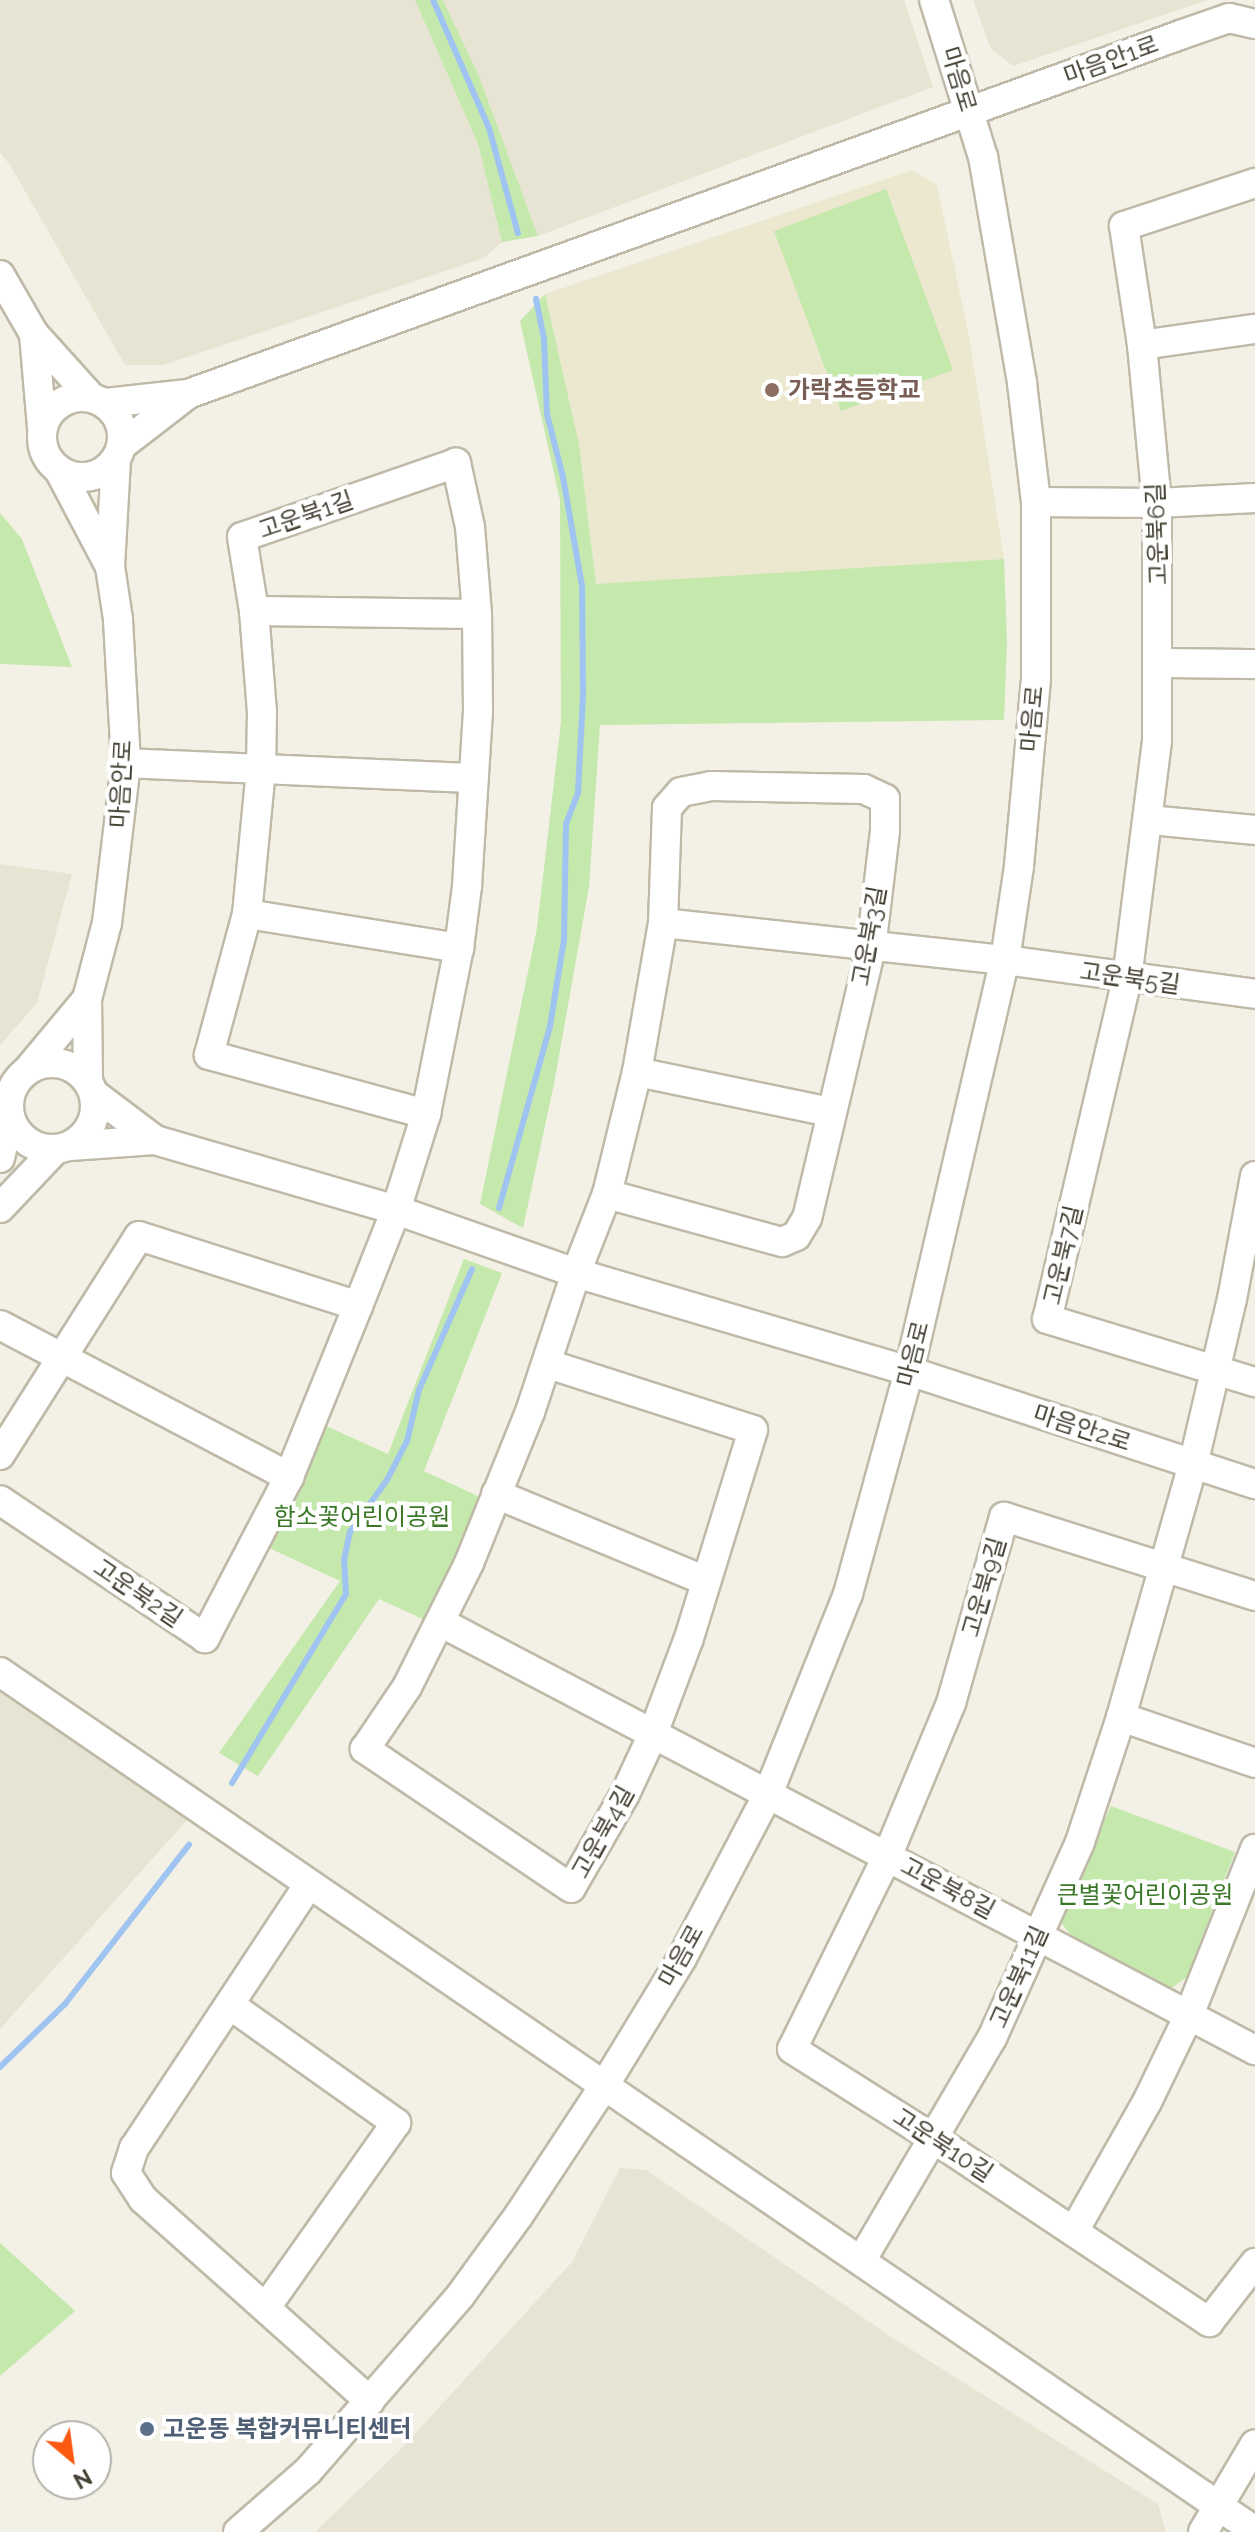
<!DOCTYPE html>
<html>
<head>
<meta charset="utf-8">
<style>
	body { margin:0 }
	#map { position:relative; width:1255px; height:2532px; overflow:hidden; background:#f3f1e5; font-family:Raleway,"Noto Sans KR",sans-serif }
	div>[style] { position:absolute }
	.residential>* { inset:0; background:#e7e4d3 }
	.education>* { inset:0; background:#ece8cf }
	.green>* { inset:0; background:#c5e8ad }
	.stream>* { height:6px; margin:-3px; padding:0 3px; transform-origin:3px; border-radius:3px; background:#a0c4f1 }
	.roads { filter:drop-shadow(2px 0 #bfbaa8) drop-shadow(-2px 0 #bfbaa8) drop-shadow(0 2px #bfbaa8) drop-shadow(0 -2px #bfbaa8) }
	.minor>* { height:28px; margin:-14px; padding:0 14px; transform-origin:14px; border-radius:14px; background:#fff }
	.minor>.ring { margin:-14px; padding:0; box-sizing:content-box; background:none; border:28px solid #fff; border-radius:50% }
	.dots>* { width:22px; height:22px; translate:-50% -50%; box-sizing:border-box; border:4px solid #fff; border-radius:50% }
	span { translate:-50% -50%; white-space:nowrap; text-align:center; line-height:1.15; -webkit-text-stroke:8px #fff; paint-order:stroke }
	.street-label { font-size:24px; color:#464235 }
	.education-label { font-size:24px; color:#785e54; font-weight:700 }
	.left { translate:0 -50%; text-align:left }
	.park-label { font-size:24px; color:#3a7827 }
	.service-label { font-size:24px; color:#4e5e75; font-weight:700 }
	.north { position:absolute; left:32px; top:2420px; width:80px; height:80px; box-sizing:border-box; background:#fff; border:2px solid #b5b3ae; border-radius:50%; rotate:151deg; font-size:22px; font-weight:700; line-height:32px; text-align:center; color:#464235 }
	.north::after { content:''; display:block; margin:auto; width:28px; height:36px; background:#fd5812; clip-path:polygon(50% 0,100% 100%,50% 72%,0 100%) }
</style>
</head>
<body>
<div id="map">
	<div class="residential">
		<i style="clip-path:polygon(0 0,415px 0,478px 144px,502px 242px,484px 258px,163px 365px,125px 365px,10px 165px,0 153px)"></i>
		<i style="clip-path:polygon(443px 0,904px 0,933px 87px,538px 236px,479px 76px)"></i>
		<i style="clip-path:polygon(973px 0,1208px 0,1013px 66px,991px 49px)"></i>
		<i style="clip-path:polygon(0 864px,72px 874px,37px 1003px,0 1045px)"></i>
		<i style="clip-path:polygon(0 1692px,188px 1819px,0 2029px)"></i>
		<i style="clip-path:polygon(620px 2168px,646px 2170px,899px 2342px,1158px 2504px,1166px 2532px,315px 2532px,401px 2449px,572px 2262px)"></i>
	</div>
	<div class="education">
		<i style="clip-path:polygon(912px 170px,937px 185px,969px 336px,1004px 559px,596px 585px,579px 444px,545px 294px)"></i>
	</div>
	<div class="green">
		<i style="clip-path:polygon(415px 0,443px 0,479px 76px,538px 236px,502px 242px,478px 144px)"></i>
		<i style="clip-path:polygon(886px 189px,953px 370px,841px 411px,774px 231px)"></i>
		<i style="clip-path:polygon(545px 294px,579px 444px,596px 584px,1004px 559px,1007px 642px,1004px 720px,600px 725px,589px 887px,554px 1084px,523px 1228px,480px 1204px,537px 928px,561px 722px,560px 500px,520px 321px)"></i>
		<i style="clip-path:polygon(0 513px,22px 539px,72px 667px,0 664px)"></i>
		<i style="clip-path:polygon(464px 1259px,502px 1273px,424px 1471px,482px 1498px,425px 1620px,379px 1599px,258px 1776px,219px 1753px,340px 1581px,267px 1547px,324px 1425px,388px 1454px)"></i>
		<i style="clip-path:polygon(1111px 1806px,1235px 1852px,1187px 1977px,1166px 1992px,1075px 1940px,1058px 1919px)"></i>
		<i style="clip-path:polygon(0 2243px,75px 2311px,0 2376px)"></i>
	</div>
	<div class="stream">
		<i style="left:433px;top:0;width:140px;rotate:66.4deg"></i>
		<i style="left:489px;top:128px;width:109px;rotate:74.6deg"></i>
		<i style="left:499px;top:1208px;width:189px;rotate:-74.3deg"></i>
		<i style="left:550px;top:1026px;width:87px;rotate:-80.8deg"></i>
		<i style="left:564px;top:940px;width:116px;rotate:-89deg"></i>
		<i style="left:566px;top:824px;width:34px;rotate:-69deg"></i>
		<i style="left:578px;top:792px;width:97px;rotate:-87deg"></i>
		<i style="left:583px;top:695px;width:109px;rotate:-90.5deg"></i>
		<i style="left:582px;top:586px;width:111px;rotate:-99.9deg"></i>
		<i style="left:563px;top:477px;width:65px;rotate:-104.3deg"></i>
		<i style="left:547px;top:414px;width:75px;rotate:-92.3deg"></i>
		<i style="left:544px;top:339px;width:41px;rotate:-101.3deg"></i>
		<i style="left:232px;top:1783px;width:221px;rotate:-58.9deg"></i>
		<i style="left:346px;top:1594px;width:34px;rotate:-93deg"></i>
		<i style="left:344px;top:1560px;width:29px;rotate:-78deg"></i>
		<i style="left:350px;top:1532px;width:64px;rotate:-54.6deg"></i>
		<i style="left:387px;top:1480px;width:44px;rotate:-62.9deg"></i>
		<i style="left:407px;top:1441px;width:52px;rotate:-76.8deg"></i>
		<i style="left:419px;top:1390px;width:132px;rotate:-66.3deg"></i>
		<i style="left:0;top:2067px;width:91px;rotate:-44.1deg"></i>
		<i style="left:65px;top:2004px;width:202px;rotate:-52.1deg"></i>
	</div>
	<div class="roads">
		<div class="minor">
			<i style="left:1255px;top:183px;width:138px;rotate:161.8deg"></i>
			<i style="left:1124px;top:226px;width:120px;rotate:81.4deg"></i>
			<i style="left:1142px;top:345px;width:159px;rotate:84.6deg"></i>
			<i style="left:1157px;top:503px;width:238px;rotate:90deg"></i>
			<i style="left:1157px;top:741px;width:240px;rotate:97.2deg"></i>
			<i style="left:1127px;top:979px;width:349px;rotate:103.2deg"></i>
			<i style="left:1047px;top:1319px;width:217px;rotate:16.9deg"></i>
			<i style="left:0;top:275px;width:68px;rotate:60deg"></i>
			<i style="left:34px;top:334px;width:85px;rotate:47.9deg"></i>
			<i style="left:34px;top:334px;width:94px;rotate:85.1deg"></i>
			<i style="left:1142px;top:345px;width:114px;rotate:-8.1deg"></i>
			<i class="ring" style="left:42px;top:397px;width:52px;height:52px"></i>
			<i style="left:106px;top:403px;width:82px;rotate:-6.3deg"></i>
			<i style="left:188px;top:394px;width:1055px;rotate:-19.89deg"></i>
			<i style="left:1180px;top:35px;width:52px;rotate:-19.1deg"></i>
			<i style="left:1229px;top:18px;width:27px;rotate:13deg"></i>
			<i style="left:122px;top:445px;width:82px;rotate:-37.6deg"></i>
			<i style="left:59px;top:470px;width:107px;rotate:62.2deg"></i>
			<i style="left:1036px;top:502px;width:121px;rotate:0.5deg"></i>
			<i style="left:1157px;top:503px;width:98px;rotate:-2.9deg"></i>
			<i style="left:254px;top:611px;width:223px;rotate:0.8deg"></i>
			<i style="left:1160px;top:663px;width:95px;rotate:0.6deg"></i>
			<i style="left:126px;top:763px;width:348px;rotate:2.5deg"></i>
			<i style="left:711px;top:786px;width:153px;rotate:1.1deg"></i>
			<i style="left:864px;top:789px;width:23px;rotate:25deg"></i>
			<i style="left:885px;top:799px;width:32px;rotate:90deg"></i>
			<i style="left:885px;top:831px;width:118px;rotate:96.8deg"></i>
			<i style="left:871px;top:948px;width:277px;rotate:103.3deg"></i>
			<i style="left:807px;top:1218px;width:21px;rotate:121deg"></i>
			<i style="left:796px;top:1236px;width:15px;rotate:157deg"></i>
			<i style="left:782px;top:1242px;width:181px;rotate:-164.7deg"></i>
			<i style="left:607px;top:1194px;width:126px;rotate:-76.2deg"></i>
			<i style="left:637px;top:1072px;width:151px;rotate:-80.1deg"></i>
			<i style="left:663px;top:923px;width:115px;rotate:-88deg"></i>
			<i style="left:667px;top:808px;width:21px;rotate:-49deg"></i>
			<i style="left:681px;top:792px;width:31px;rotate:-11deg"></i>
			<i style="left:1149px;top:820px;width:106px;rotate:5.4deg"></i>
			<i style="left:247px;top:914px;width:215px;rotate:9.1deg"></i>
			<i style="left:663px;top:923px;width:344px;rotate:6.2deg"></i>
			<i style="left:1005px;top:960px;width:252px;rotate:7.7deg"></i>
			<i class="ring" style="left:9px;top:1063px;width:58px;height:58px"></i>
			<i style="left:27px;top:1071px;width:94px;rotate:-50.2deg"></i>
			<i style="left:637px;top:1072px;width:198px;rotate:11.7deg"></i>
			<i style="left:88px;top:1081px;width:82px;rotate:-90.7deg"></i>
			<i style="left:87px;top:999px;width:79px;rotate:-75.3deg"></i>
			<i style="left:107px;top:923px;width:161px;rotate:-83.2deg"></i>
			<i style="left:126px;top:763px;width:144px;rotate:-93.2deg"></i>
			<i style="left:118px;top:619px;width:53px;rotate:-98.7deg"></i>
			<i style="left:110px;top:567px;width:107px;rotate:-86.8deg"></i>
			<i style="left:94px;top:1094px;width:76px;rotate:37deg"></i>
			<i style="left:70px;top:1146px;width:85px;rotate:-4deg"></i>
			<i style="left:155px;top:1140px;width:251px;rotate:16.2deg"></i>
			<i style="left:396px;top:1210px;width:191px;rotate:19.3deg"></i>
			<i style="left:576px;top:1273px;width:347px;rotate:16.4deg"></i>
			<i style="left:909px;top:1371px;width:364px;rotate:18.1deg"></i>
			<i style="left:0;top:1158px;width:43px;rotate:-76.6deg"></i>
			<i style="left:0;top:1208px;width:80px;rotate:-46.5deg"></i>
			<i style="left:358px;top:1306px;width:103px;rotate:-68.4deg"></i>
			<i style="left:396px;top:1210px;width:101px;rotate:-72.6deg"></i>
			<i style="left:426px;top:1114px;width:169px;rotate:-78.8deg"></i>
			<i style="left:459px;top:948px;width:63px;rotate:-82.6deg"></i>
			<i style="left:467px;top:886px;width:177px;rotate:-86.4deg"></i>
			<i style="left:478px;top:709px;width:95px;rotate:-90.6deg"></i>
			<i style="left:477px;top:614px;width:87px;rotate:-94.6deg"></i>
			<i style="left:470px;top:527px;width:66px;rotate:-102.3deg"></i>
			<i style="left:456px;top:463px;width:226px;rotate:160.9deg"></i>
			<i style="left:242px;top:537px;width:75px;rotate:80.8deg"></i>
			<i style="left:254px;top:611px;width:101px;rotate:85.5deg"></i>
			<i style="left:262px;top:712px;width:57px;rotate:91deg"></i>
			<i style="left:261px;top:769px;width:146px;rotate:95.5deg"></i>
			<i style="left:247px;top:914px;width:146px;rotate:105.1deg"></i>
			<i style="left:209px;top:1055px;width:225px;rotate:15.2deg"></i>
			<i style="left:0;top:1325px;width:327px;rotate:27.7deg"></i>
			<i style="left:548px;top:1364px;width:215px;rotate:17.8deg"></i>
			<i style="left:753px;top:1430px;width:218px;rotate:107.1deg"></i>
			<i style="left:689px;top:1638px;width:103px;rotate:110.6deg"></i>
			<i style="left:653px;top:1734px;width:66px;rotate:115deg"></i>
			<i style="left:625px;top:1794px;width:108px;rotate:119.9deg"></i>
			<i style="left:571px;top:1888px;width:249px;rotate:-146deg"></i>
			<i style="left:365px;top:1749px;width:75px;rotate:-55.9deg"></i>
			<i style="left:407px;top:1687px;width:139px;rotate:-63.4deg"></i>
			<i style="left:469px;top:1563px;width:163px;rotate:-68deg"></i>
			<i style="left:530px;top:1412px;width:146px;rotate:-71.7deg"></i>
			<i style="left:576px;top:1273px;width:85px;rotate:-68.6deg"></i>
			<i style="left:0;top:1455px;width:259px;rotate:-57.6deg"></i>
			<i style="left:139px;top:1236px;width:230px;rotate:17.7deg"></i>
			<i style="left:358px;top:1306px;width:184px;rotate:112deg"></i>
			<i style="left:289px;top:1477px;width:182px;rotate:117.6deg"></i>
			<i style="left:205px;top:1638px;width:247px;rotate:-146.1deg"></i>
			<i style="left:496px;top:1494px;width:227px;rotate:22.5deg"></i>
			<i style="left:1255px;top:1596px;width:263px;rotate:-162.5deg"></i>
			<i style="left:1004px;top:1517px;width:193px;rotate:105.9deg"></i>
			<i style="left:951px;top:1703px;width:167px;rotate:112.6deg"></i>
			<i style="left:887px;top:1857px;width:214px;rotate:116.3deg"></i>
			<i style="left:792px;top:2049px;width:167px;rotate:32.3deg"></i>
			<i style="left:933px;top:2138px;width:332px;rotate:33.7deg"></i>
			<i style="left:1209px;top:2322px;width:75px;rotate:-52.1deg"></i>
			<i style="left:440px;top:1622px;width:921px;rotate:27.71deg"></i>
			<i style="left:0;top:1672px;width:1521px;rotate:34.39deg"></i>
			<i style="left:1121px;top:1717px;width:262px;rotate:-74.1deg"></i>
			<i style="left:1193px;top:1465px;width:171px;rotate:-76.8deg"></i>
			<i style="left:1232px;top:1299px;width:125px;rotate:-79.4deg"></i>
			<i style="left:309px;top:1884px;width:317px;rotate:123.5deg"></i>
			<i style="left:134px;top:2148px;width:26px;rotate:108deg"></i>
			<i style="left:126px;top:2173px;width:31px;rotate:57deg"></i>
			<i style="left:143px;top:2199px;width:304px;rotate:41.7deg"></i>
			<i style="left:230px;top:2005px;width:204px;rotate:35.4deg"></i>
			<i style="left:396px;top:2123px;width:225px;rotate:125.2deg"></i>
			<i style="left:1074px;top:2231px;width:148px;rotate:-60.5deg"></i>
			<i style="left:1147px;top:2102px;width:97px;rotate:-64.2deg"></i>
			<i style="left:1189px;top:2015px;width:179px;rotate:-68.3deg"></i>
			<i style="left:861px;top:2261px;width:259px;rotate:-59.6deg"></i>
			<i style="left:992px;top:2038px;width:215px;rotate:-65.8deg"></i>
			<i style="left:1080px;top:1842px;width:132px;rotate:-71.8deg"></i>
			<i style="left:1121px;top:1717px;width:142px;rotate:18.9deg"></i>
			<i style="left:238px;top:2532px;width:93px;rotate:-41.1deg"></i>
			<i style="left:308px;top:2471px;width:232px;rotate:-49deg"></i>
			<i style="left:460px;top:2296px;width:100px;rotate:-53.9deg"></i>
			<i style="left:519px;top:2215px;width:154px;rotate:-56.6deg"></i>
			<i style="left:604px;top:2086px;width:150px;rotate:-58.6deg"></i>
			<i style="left:682px;top:1958px;width:185px;rotate:-62.3deg"></i>
			<i style="left:768px;top:1794px;width:215px;rotate:-68.2deg"></i>
			<i style="left:848px;top:1594px;width:231px;rotate:-74.7deg"></i>
			<i style="left:909px;top:1371px;width:422px;rotate:-76.9deg"></i>
			<i style="left:1005px;top:960px;width:95px;rotate:-81.5deg"></i>
			<i style="left:1019px;top:866px;width:189px;rotate:-84.8deg"></i>
			<i style="left:1036px;top:678px;width:176px;rotate:-90deg"></i>
			<i style="left:1036px;top:502px;width:121px;rotate:-96.7deg"></i>
			<i style="left:1022px;top:382px;width:228px;rotate:-99.8deg"></i>
			<i style="left:983px;top:157px;width:164px;rotate:-107.3deg"></i>
			<i style="left:1203px;top:2532px;width:102px;rotate:-59.4deg"></i>
		</div>
	</div>
	<div class="dots">
		<i style="left:772px;top:390px;background:#8d6e63"></i>
		<i style="left:147px;top:2429px;background:#5c6f8a"></i>
	</div>
	<div class="street-label">
		<span style="left:1111px;top:60px;rotate:-20deg">마음안1로</span>
		<span style="left:959px;top:79px;rotate:73deg">마음로</span>
		<span style="left:306px;top:515px;rotate:-19deg">고운북1길</span>
		<span style="left:1157px;top:534px;rotate:-92deg">고운북6길</span>
		<span style="left:1032px;top:719px;rotate:-85deg">마음로</span>
		<span style="left:121px;top:784px;rotate:-87deg">마음안로</span>
		<span style="left:869px;top:936px;rotate:-80deg">고운북3길</span>
		<span style="left:1130px;top:978px;rotate:8deg">고운북5길</span>
		<span style="left:1063px;top:1255px;rotate:-77deg">고운북7길</span>
		<span style="left:913px;top:1354px;rotate:-76deg">마음로</span>
		<span style="left:1082px;top:1428px;rotate:18deg">마음안2로</span>
		<span style="left:984px;top:1587px;rotate:-74deg">고운북9길</span>
		<span style="left:138px;top:1593px;rotate:34deg">고운북2길</span>
		<span style="left:603px;top:1832px;rotate:-61deg">고운북4길</span>
		<span style="left:948px;top:1888px;rotate:28deg">고운북8길</span>
		<span style="left:681px;top:1956px;rotate:-61deg">마음로</span>
		<span style="left:1019px;top:1977px;rotate:-66deg">고운북11길</span>
		<span style="left:943px;top:2145px;rotate:33deg">고운북10길</span>
	</div>
	<div class="education-label">
		<span class="left" style="left:788px;top:390px">가락초등학교</span>
	</div>
	<div class="park-label">
		<span style="left:362px;top:1517px">함소꽃어린이공원</span>
		<span style="left:1145px;top:1895px">큰별꽃어린이공원</span>
	</div>
	<div class="service-label">
		<span class="left" style="left:163px;top:2429px">고운동 복합커뮤니티센터</span>
	</div>
	<div class="north">N</div>
</div>
</body>
</html>
